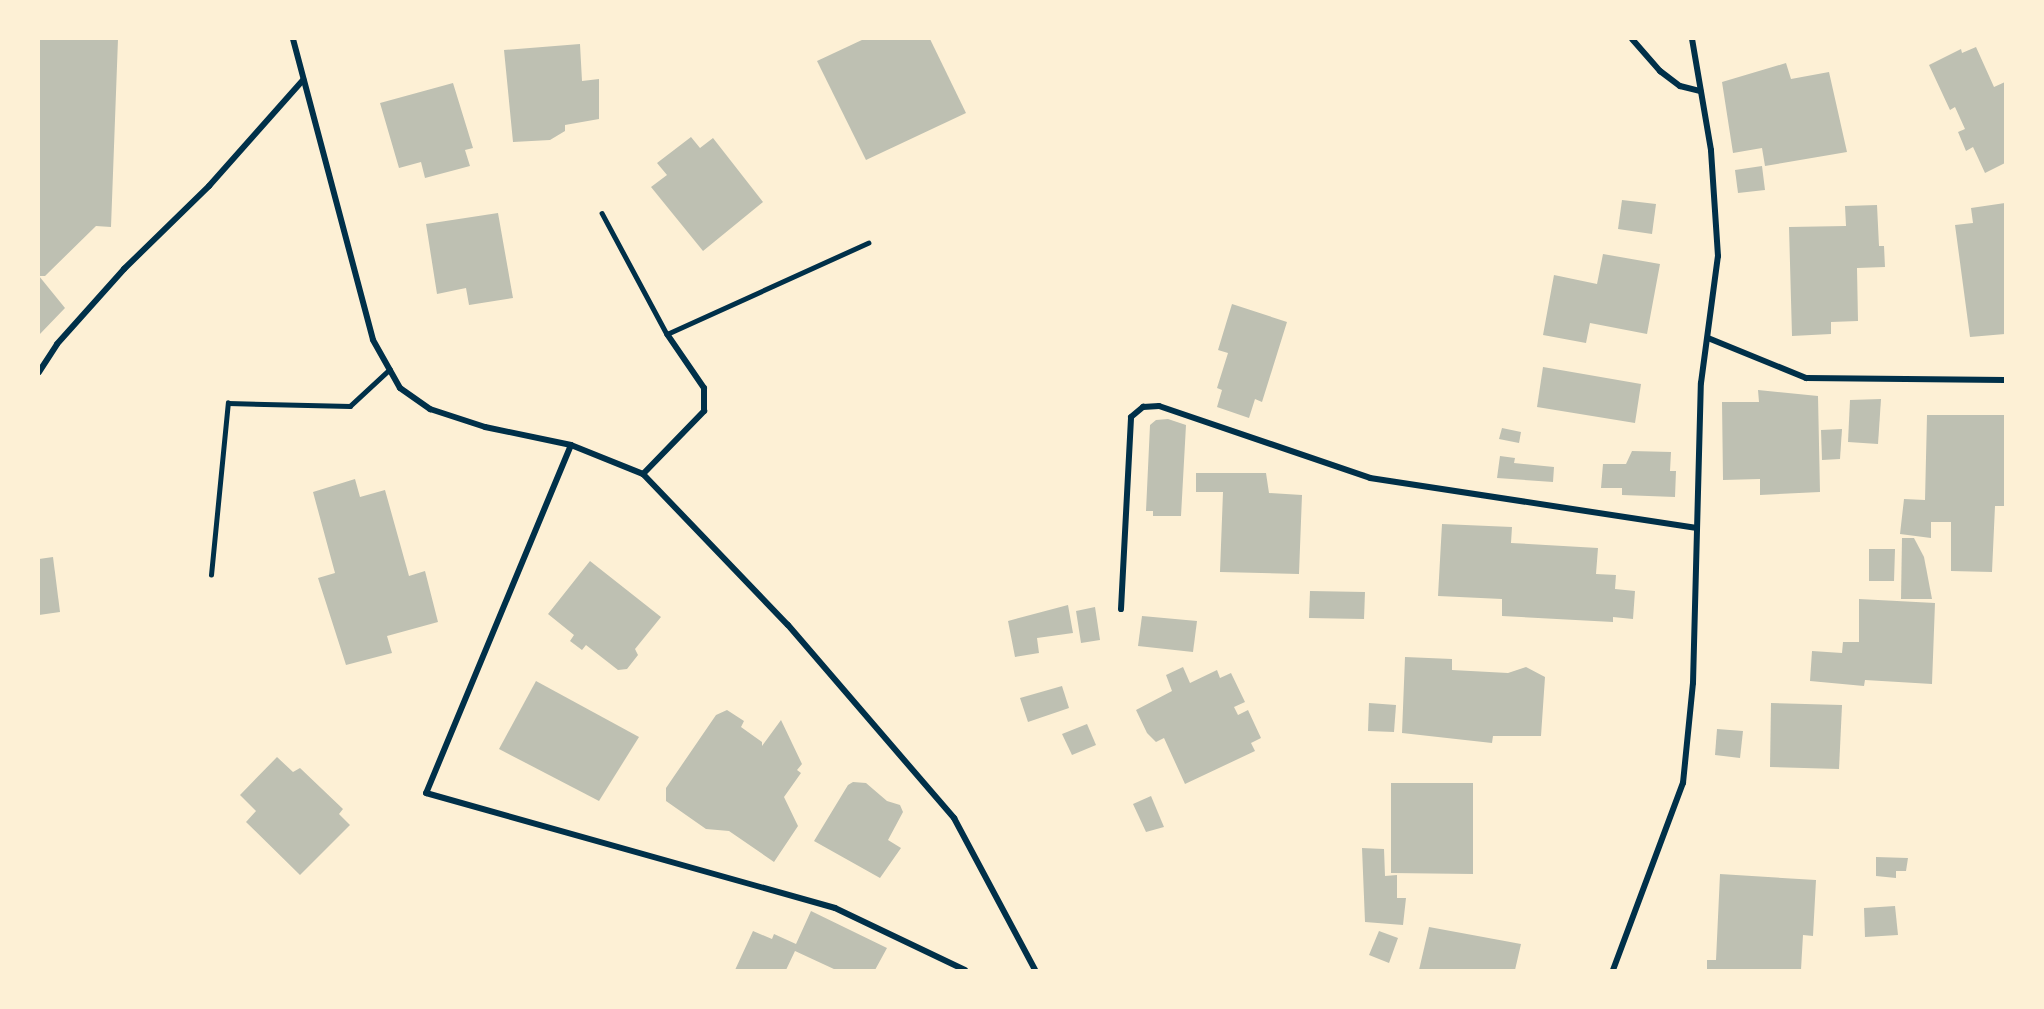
<!DOCTYPE html>
<html>
<head>
<meta charset="utf-8">
<style>
	body { margin:0 }
	#map { position:relative; width:2044px; height:1009px; overflow:hidden; background:#fdf0d5; font-family:"Open Sans",sans-serif }
	div>[style] { position:absolute }
	.building>* { inset:0; background:#bec0b2 }
	.service>* { height:4.5px; margin:-2.25px; padding:0 2.25px; transform-origin:2.25px; border-radius:2.25px; background:#003049 }
	.minor>* { height:6px; margin:-3px; padding:0 3px; transform-origin:3px; border-radius:3px; background:#003049 }
	span { translate:-50% -50%; white-space:nowrap; text-align:center; line-height:1.15; -webkit-text-stroke:6px #fdf0d5; paint-order:stroke }
	.frame { position:absolute; inset:0; border:40px solid #fdf0d5; pointer-events:none }
</style>
</head>
<body>
<div id="map">
	<div class="building">
		<i style="clip-path:polygon(39px 39px,118px 39px,111px 227px,96px 226px,45px 276px,39px 276px,65px 308px,39px 335px)"></i>
		<i style="clip-path:polygon(864px 39px,930px 39px,966px 113px,866px 160px,817px 61px)"></i>
		<i style="clip-path:polygon(580px 44px,582px 81px,599px 79px,599px 119px,565px 125px,565px 131px,550px 140px,513px 142px,504px 50px)"></i>
		<i style="clip-path:polygon(1976px 47px,1994px 87px,2005px 82px,2005px 163px,1985px 173px,1973px 147px,1966px 151px,1958px 132px,1965px 129px,1955px 107px,1950px 110px,1929px 65px,1961px 49px,1962px 53px)"></i>
		<i style="clip-path:polygon(1786px 63px,1791px 79px,1829px 72px,1847px 152px,1765px 166px,1762px 148px,1733px 153px,1722px 82px)"></i>
		<i style="clip-path:polygon(453px 83px,473px 148px,465px 150px,470px 166px,425px 178px,421px 162px,399px 168px,380px 103px)"></i>
		<i style="clip-path:polygon(691px 137px,700px 148px,713px 138px,763px 202px,703px 251px,651px 187px,667px 175px,657px 163px)"></i>
		<i style="clip-path:polygon(1762px 166px,1765px 190px,1738px 193px,1735px 170px)"></i>
		<i style="clip-path:polygon(1622px 200px,1656px 204px,1652px 234px,1618px 229px)"></i>
		<i style="clip-path:polygon(2005px 203px,2005px 334px,1970px 337px,1955px 225px,1973px 223px,1971px 208px)"></i>
		<i style="clip-path:polygon(1877px 205px,1879px 246px,1884px 246px,1885px 267px,1857px 268px,1858px 321px,1831px 322px,1831px 334px,1792px 336px,1789px 227px,1846px 226px,1845px 206px)"></i>
		<i style="clip-path:polygon(498px 213px,513px 298px,469px 305px,466px 288px,437px 294px,426px 224px)"></i>
		<i style="clip-path:polygon(1603px 254px,1660px 264px,1647px 334px,1590px 323px,1586px 343px,1543px 335px,1554px 275px,1597px 284px)"></i>
		<i style="clip-path:polygon(1232px 304px,1287px 322px,1262px 402px,1255px 399px,1249px 418px,1217px 407px,1222px 390px,1217px 388px,1228px 353px,1218px 350px)"></i>
		<i style="clip-path:polygon(1543px 367px,1641px 384px,1635px 423px,1537px 407px)"></i>
		<i style="clip-path:polygon(1758px 390px,1818px 396px,1820px 492px,1760px 495px,1760px 479px,1723px 480px,1722px 402px,1759px 402px)"></i>
		<i style="clip-path:polygon(1881px 399px,1878px 444px,1848px 442px,1850px 400px)"></i>
		<i style="clip-path:polygon(1927px 415px,2005px 415px,2004px 506px,1995px 506px,1992px 572px,1951px 571px,1951px 522px,1931px 522px,1931px 538px,1900px 534px,1904px 499px,1925px 500px)"></i>
		<i style="clip-path:polygon(1168px 419px,1186px 425px,1181px 516px,1153px 516px,1153px 511px,1146px 511px,1150px 425px,1156px 420px)"></i>
		<i style="clip-path:polygon(1502px 428px,1521px 432px,1519px 443px,1499px 439px)"></i>
		<i style="clip-path:polygon(1842px 429px,1840px 459px,1822px 460px,1821px 430px)"></i>
		<i style="clip-path:polygon(1632px 451px,1671px 452px,1670px 471px,1676px 471px,1675px 497px,1622px 495px,1622px 488px,1601px 488px,1603px 464px,1626px 464px)"></i>
		<i style="clip-path:polygon(1500px 456px,1515px 458px,1514px 463px,1554px 467px,1553px 482px,1497px 478px)"></i>
		<i style="clip-path:polygon(1196px 473px,1266px 473px,1269px 493px,1302px 495px,1299px 574px,1220px 572px,1223px 492px,1196px 492px)"></i>
		<i style="clip-path:polygon(355px 479px,360px 497px,385px 490px,409px 576px,425px 571px,438px 622px,387px 636px,392px 653px,346px 665px,318px 578px,335px 573px,313px 492px)"></i>
		<i style="clip-path:polygon(1442px 524px,1512px 527px,1511px 543px,1598px 548px,1596px 574px,1616px 575px,1615px 589px,1635px 591px,1633px 619px,1613px 617px,1613px 622px,1502px 616px,1502px 599px,1438px 596px)"></i>
		<i style="clip-path:polygon(1902px 538px,1914px 538px,1924px 557px,1932px 599px,1901px 599px)"></i>
		<i style="clip-path:polygon(1869px 549px,1895px 549px,1894px 581px,1869px 581px)"></i>
		<i style="clip-path:polygon(53px 557px,60px 612px,39px 615px,39px 559px)"></i>
		<i style="clip-path:polygon(590px 561px,661px 617px,635px 649px,638px 655px,627px 669px,618px 670px,586px 645px,582px 650px,570px 641px,574px 635px,548px 614px)"></i>
		<i style="clip-path:polygon(1310px 591px,1365px 592px,1364px 619px,1309px 618px)"></i>
		<i style="clip-path:polygon(1859px 599px,1935px 603px,1932px 684px,1865px 680px,1864px 686px,1810px 681px,1812px 651px,1842px 653px,1843px 642px,1859px 642px)"></i>
		<i style="clip-path:polygon(1068px 605px,1073px 633px,1037px 638px,1039px 653px,1015px 657px,1008px 621px)"></i>
		<i style="clip-path:polygon(1095px 607px,1100px 640px,1081px 643px,1076px 611px)"></i>
		<i style="clip-path:polygon(1142px 616px,1197px 621px,1193px 652px,1138px 646px)"></i>
		<i style="clip-path:polygon(1405px 657px,1452px 659px,1452px 670px,1508px 673px,1526px 667px,1545px 677px,1541px 736px,1493px 736px,1492px 743px,1402px 733px)"></i>
		<i style="clip-path:polygon(1183px 667px,1190px 683px,1217px 670px,1220px 678px,1231px 673px,1245px 702px,1234px 707px,1238px 715px,1248px 710px,1261px 738px,1251px 743px,1255px 751px,1185px 784px,1164px 738px,1156px 742px,1147px 733px,1136px 710px,1172px 691px,1166px 675px)"></i>
		<i style="clip-path:polygon(536px 681px,639px 737px,599px 801px,499px 749px)"></i>
		<i style="clip-path:polygon(1062px 686px,1069px 708px,1028px 722px,1020px 698px)"></i>
		<i style="clip-path:polygon(1369px 703px,1396px 705px,1394px 732px,1368px 731px)"></i>
		<i style="clip-path:polygon(1771px 703px,1842px 705px,1839px 769px,1770px 767px)"></i>
		<i style="clip-path:polygon(727px 710px,744px 721px,741px 727px,762px 742px,762px 746px,781px 720px,802px 764px,797px 770px,801px 773px,784px 797px,798px 826px,774px 862px,729px 831px,706px 829px,666px 801px,666px 788px,716px 715px)"></i>
		<i style="clip-path:polygon(1087px 724px,1096px 745px,1072px 755px,1062px 734px)"></i>
		<i style="clip-path:polygon(1717px 729px,1743px 731px,1740px 758px,1715px 755px)"></i>
		<i style="clip-path:polygon(277px 757px,293px 772px,300px 768px,343px 809px,339px 814px,350px 825px,300px 875px,246px 822px,256px 811px,240px 795px)"></i>
		<i style="clip-path:polygon(853px 782px,866px 783px,887px 801px,900px 805px,903px 812px,888px 840px,901px 848px,880px 878px,814px 841px,848px 785px)"></i>
		<i style="clip-path:polygon(1391px 783px,1473px 783px,1473px 874px,1391px 873px)"></i>
		<i style="clip-path:polygon(1151px 796px,1164px 827px,1146px 832px,1133px 804px)"></i>
		<i style="clip-path:polygon(1362px 848px,1384px 849px,1385px 876px,1397px 875px,1397px 898px,1406px 898px,1403px 925px,1365px 922px)"></i>
		<i style="clip-path:polygon(1876px 857px,1908px 858px,1906px 871px,1896px 871px,1896px 878px,1876px 876px)"></i>
		<i style="clip-path:polygon(1720px 874px,1816px 880px,1813px 936px,1803px 935px,1801px 970px,1707px 970px,1707px 960px,1716px 960px)"></i>
		<i style="clip-path:polygon(1895px 906px,1898px 935px,1865px 937px,1864px 908px)"></i>
		<i style="clip-path:polygon(811px 911px,887px 948px,875px 970px,836px 970px,795px 951px,786px 970px,735px 970px,753px 931px,772px 939px,774px 934px,796px 944px)"></i>
		<i style="clip-path:polygon(1429px 927px,1521px 944px,1515px 970px,1419px 970px)"></i>
		<i style="clip-path:polygon(1379px 931px,1398px 938px,1389px 963px,1369px 955px)"></i>
	</div>
	<div class="service">
		<i style="left:602px;top:213px;width:137px;rotate:61.8deg"></i>
		<i style="left:667px;top:334px;width:221px;rotate:-24.4deg"></i>
		<i style="left:211px;top:575px;width:173px;rotate:-84.4deg"></i>
		<i style="left:228px;top:403px;width:122px;rotate:1.4deg"></i>
		<i style="left:350px;top:406px;width:54px;rotate:-42.8deg"></i>
	</div>
	<div class="minor">
		<i style="left:293px;top:39px;width:311px;rotate:75.1deg"></i>
		<i style="left:373px;top:340px;width:55px;rotate:60.6deg"></i>
		<i style="left:400px;top:388px;width:37px;rotate:35deg"></i>
		<i style="left:430px;top:409px;width:58px;rotate:18.1deg"></i>
		<i style="left:485px;top:427px;width:88px;rotate:11.8deg"></i>
		<i style="left:571px;top:445px;width:78px;rotate:21.9deg"></i>
		<i style="left:643px;top:474px;width:209px;rotate:46.2deg"></i>
		<i style="left:788px;top:625px;width:255px;rotate:49.3deg"></i>
		<i style="left:954px;top:818px;width:172px;rotate:61.9deg"></i>
		<i style="left:1632px;top:39px;width:43px;rotate:48.8deg"></i>
		<i style="left:1660px;top:71px;width:25px;rotate:37deg"></i>
		<i style="left:1680px;top:86px;width:21px;rotate:14deg"></i>
		<i style="left:1708px;top:338px;width:106px;rotate:22.2deg"></i>
		<i style="left:1806px;top:378px;width:199px;rotate:0.6deg"></i>
		<i style="left:39px;top:372px;width:33px;rotate:-57deg"></i>
		<i style="left:57px;top:344px;width:101px;rotate:-48.2deg"></i>
		<i style="left:124px;top:269px;width:119px;rotate:-44.3deg"></i>
		<i style="left:209px;top:186px;width:142px;rotate:-48.4deg"></i>
		<i style="left:571px;top:445px;width:377px;rotate:112.6deg"></i>
		<i style="left:426px;top:793px;width:425px;rotate:15.7deg"></i>
		<i style="left:835px;top:908px;width:144px;rotate:25.5deg"></i>
		<i style="left:643px;top:474px;width:88px;rotate:-45.9deg"></i>
		<i style="left:704px;top:411px;width:23px;rotate:-90deg"></i>
		<i style="left:704px;top:388px;width:65px;rotate:-124.4deg"></i>
		<i style="left:1121px;top:609px;width:192px;rotate:-87deg"></i>
		<i style="left:1131px;top:417px;width:16px;rotate:-40deg"></i>
		<i style="left:1143px;top:407px;width:16px;rotate:-4deg"></i>
		<i style="left:1159px;top:406px;width:223px;rotate:18.8deg"></i>
		<i style="left:1370px;top:478px;width:329px;rotate:8.7deg"></i>
		<i style="left:1613px;top:970px;width:200px;rotate:-69.5deg"></i>
		<i style="left:1683px;top:783px;width:100px;rotate:-84.3deg"></i>
		<i style="left:1693px;top:683px;width:300px;rotate:-88.5deg"></i>
		<i style="left:1701px;top:383px;width:128px;rotate:-82.4deg"></i>
		<i style="left:1718px;top:256px;width:106px;rotate:-93.8deg"></i>
		<i style="left:1711px;top:150px;width:113px;rotate:-99.7deg"></i>
	</div>
	<div class="frame"></div>
</div>
</body>
</html>
